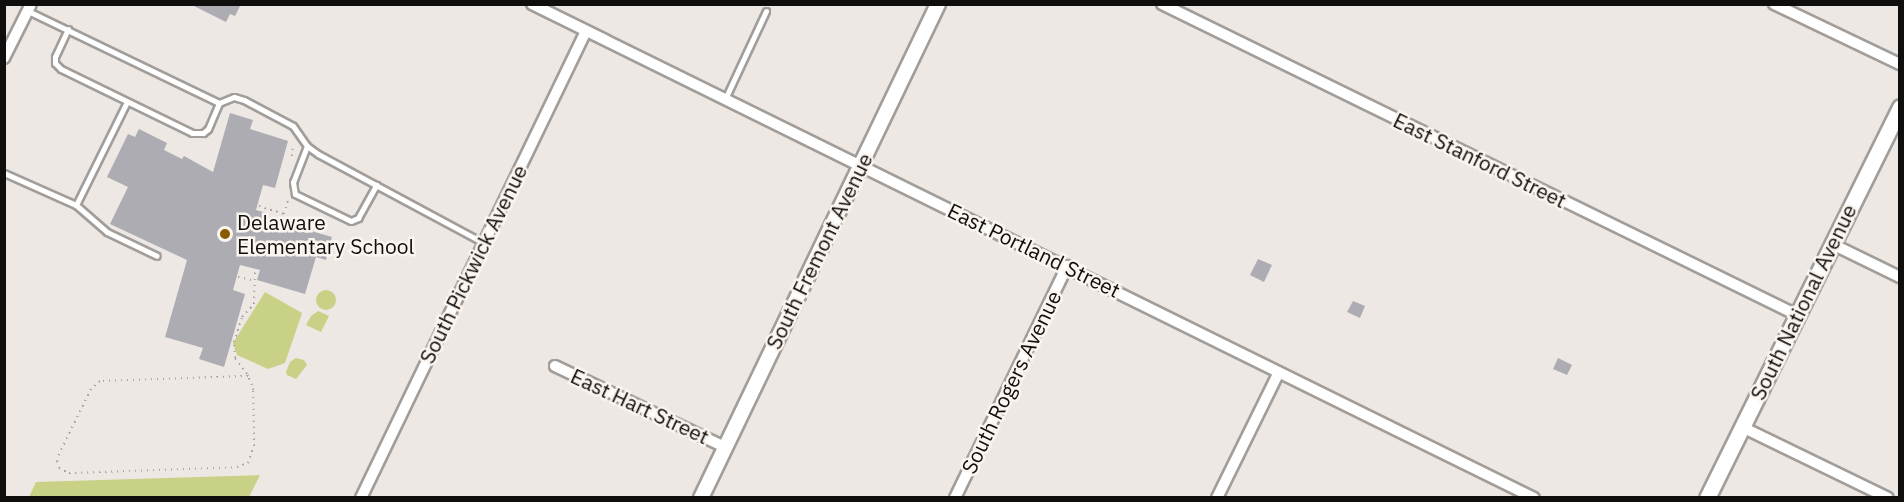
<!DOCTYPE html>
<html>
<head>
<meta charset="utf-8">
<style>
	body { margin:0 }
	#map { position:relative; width:1904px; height:502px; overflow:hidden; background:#ede8e3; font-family:"IBM Plex Sans",sans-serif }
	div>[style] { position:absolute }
	.green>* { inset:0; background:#c8d185 }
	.round { border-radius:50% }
	.building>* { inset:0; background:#adacb2 }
	.path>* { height:2px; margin-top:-1px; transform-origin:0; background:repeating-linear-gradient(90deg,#a8a4a0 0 1.5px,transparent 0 6px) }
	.roads { filter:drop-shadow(2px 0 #a29d99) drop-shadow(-2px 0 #a29d99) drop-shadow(0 2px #a29d99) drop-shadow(0 -2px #a29d99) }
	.service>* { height:5px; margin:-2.5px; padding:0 2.5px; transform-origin:2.5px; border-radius:2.5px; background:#fff }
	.minor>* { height:10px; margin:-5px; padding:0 5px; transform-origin:5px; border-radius:5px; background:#fff }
	.tertiary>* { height:14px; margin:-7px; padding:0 7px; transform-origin:7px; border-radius:7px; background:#fff }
	.secondary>* { height:15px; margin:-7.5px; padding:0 7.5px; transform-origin:7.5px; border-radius:7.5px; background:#fff }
	.dots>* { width:16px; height:16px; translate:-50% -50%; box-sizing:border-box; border:3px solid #fbf5f0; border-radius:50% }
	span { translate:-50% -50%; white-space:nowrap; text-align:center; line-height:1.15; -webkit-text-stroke:5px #fbf5f0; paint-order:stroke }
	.street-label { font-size:21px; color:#100e0d }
	.poi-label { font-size:21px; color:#100e0d }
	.left { translate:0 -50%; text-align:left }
	.frame { position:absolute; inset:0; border:6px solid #100e0d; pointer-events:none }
</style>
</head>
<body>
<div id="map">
	<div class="green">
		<i class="round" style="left:316px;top:290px;width:20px;height:20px"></i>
		<i style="clip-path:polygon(265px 292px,302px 313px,285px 363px,268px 369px,237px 355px,233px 343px)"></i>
		<i style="clip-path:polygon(318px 311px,329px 316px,321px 332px,306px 325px,311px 316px)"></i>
		<i style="clip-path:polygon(296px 358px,304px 360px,307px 365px,296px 379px,287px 375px,286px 372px,290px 362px)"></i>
		<i style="clip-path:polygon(260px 475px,249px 497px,29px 497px,36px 482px)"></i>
	</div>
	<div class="building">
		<i style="clip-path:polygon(190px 4px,241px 4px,235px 16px,230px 14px,226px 22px)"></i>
		<i style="clip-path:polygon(230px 113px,253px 120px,250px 129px,288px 141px,275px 188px,263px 185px,256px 210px,267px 213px,266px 218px,332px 237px,326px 260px,316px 257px,305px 294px,257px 280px,260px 270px,240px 265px,233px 290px,245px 294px,224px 367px,199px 359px,203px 348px,165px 337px,187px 260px,110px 224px,128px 187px,107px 177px,128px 134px,135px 137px,139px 129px,167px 143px,164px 150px,182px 159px,184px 156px,213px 172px)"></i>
		<i style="clip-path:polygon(1258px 259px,1272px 265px,1264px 282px,1250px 275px)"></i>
		<i style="clip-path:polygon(1353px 301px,1365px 306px,1360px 318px,1347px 312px)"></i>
		<i style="clip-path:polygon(1558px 358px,1572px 365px,1567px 375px,1553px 369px)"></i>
	</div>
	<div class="path">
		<i style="left:292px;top:156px;width:12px;rotate:-85deg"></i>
		<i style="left:259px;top:206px;width:26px;rotate:18deg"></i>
		<i style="left:284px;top:214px;width:15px;rotate:-74deg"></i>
		<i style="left:238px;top:277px;width:17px;rotate:13deg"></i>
		<i style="left:248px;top:376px;width:148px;rotate:178.1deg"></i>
		<i style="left:100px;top:381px;width:12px;rotate:138deg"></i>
		<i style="left:91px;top:389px;width:72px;rotate:116.2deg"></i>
		<i style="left:59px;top:454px;width:7px;rotate:106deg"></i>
		<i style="left:57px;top:461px;width:7px;rotate:74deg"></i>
		<i style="left:59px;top:468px;width:11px;rotate:27deg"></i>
		<i style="left:69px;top:473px;width:168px;rotate:-2deg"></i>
		<i style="left:237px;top:467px;width:12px;rotate:-20deg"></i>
		<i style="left:248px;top:463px;width:18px;rotate:-71deg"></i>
		<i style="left:254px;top:446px;width:56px;rotate:-91deg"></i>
		<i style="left:253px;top:390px;width:5px;rotate:-101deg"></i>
		<i style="left:252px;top:385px;width:10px;rotate:-114deg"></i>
		<i style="left:248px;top:376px;width:2px;rotate:-117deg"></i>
		<i style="left:247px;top:374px;width:20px;rotate:-127deg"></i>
		<i style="left:235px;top:358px;width:16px;rotate:-94deg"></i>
		<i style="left:234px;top:342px;width:26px;rotate:-72deg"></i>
		<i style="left:242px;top:317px;width:18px;rotate:-47deg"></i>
		<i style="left:254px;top:304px;width:33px;rotate:-88deg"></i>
	</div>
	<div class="roads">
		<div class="service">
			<i style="left:28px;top:11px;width:212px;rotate:25.7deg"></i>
			<i style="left:68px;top:29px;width:31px;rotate:115deg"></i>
			<i style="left:55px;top:57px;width:6px;rotate:90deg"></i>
			<i style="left:55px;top:63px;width:8px;rotate:45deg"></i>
			<i style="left:61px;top:69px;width:146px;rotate:26deg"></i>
			<i style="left:192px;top:133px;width:11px"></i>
			<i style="left:203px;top:133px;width:6px;rotate:-39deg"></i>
			<i style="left:208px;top:129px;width:28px;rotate:-67deg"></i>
			<i style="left:219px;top:103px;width:16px;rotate:-22deg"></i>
			<i style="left:234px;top:97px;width:10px;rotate:17deg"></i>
			<i style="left:244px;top:100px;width:55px;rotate:28deg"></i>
			<i style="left:293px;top:126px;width:24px;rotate:55deg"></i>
			<i style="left:307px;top:146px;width:14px;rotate:36deg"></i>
			<i style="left:318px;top:154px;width:188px;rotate:28.2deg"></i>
			<i style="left:725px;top:99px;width:97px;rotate:-65deg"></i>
			<i style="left:307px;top:146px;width:39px;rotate:111deg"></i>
			<i style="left:293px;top:182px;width:12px;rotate:81deg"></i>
			<i style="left:295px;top:194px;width:62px;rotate:25.7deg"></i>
			<i style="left:351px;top:221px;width:8px;rotate:-23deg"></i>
			<i style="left:358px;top:218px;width:38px;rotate:-61deg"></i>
			<i style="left:4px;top:173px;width:79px;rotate:24deg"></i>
			<i style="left:76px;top:205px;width:41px;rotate:41.1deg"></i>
			<i style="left:107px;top:232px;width:55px;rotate:25.6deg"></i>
			<i style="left:76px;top:205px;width:115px;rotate:-63.7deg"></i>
		</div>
		<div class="minor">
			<i style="left:532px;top:4px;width:1117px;rotate:26.24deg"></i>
			<i style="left:1162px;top:4px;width:707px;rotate:26.09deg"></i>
			<i style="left:1774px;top:4px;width:140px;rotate:25.5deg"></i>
			<i style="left:4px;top:58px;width:60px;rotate:-63.4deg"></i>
			<i style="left:1832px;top:244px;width:76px;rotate:25.9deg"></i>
			<i style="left:555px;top:366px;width:188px;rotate:25.5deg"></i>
			<i style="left:1742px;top:427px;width:162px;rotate:25.9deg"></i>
			<i style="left:361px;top:498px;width:518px;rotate:-64.28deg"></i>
			<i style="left:955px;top:498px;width:258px;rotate:-64.2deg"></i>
			<i style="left:1217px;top:498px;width:140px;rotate:-63.8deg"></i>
		</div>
		<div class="tertiary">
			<i style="left:701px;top:498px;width:548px;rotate:-64.37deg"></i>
		</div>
		<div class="secondary">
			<i style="left:1707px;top:498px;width:436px;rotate:-63.7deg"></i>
		</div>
	</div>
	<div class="dots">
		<i style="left:225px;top:234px;background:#895b00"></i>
	</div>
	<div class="street-label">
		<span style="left:1480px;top:160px;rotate:26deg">East Stanford Street</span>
		<span style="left:1034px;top:250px;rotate:26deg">East Portland Street</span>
		<span style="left:819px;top:251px;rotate:-64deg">South Fremont Avenue</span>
		<span style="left:473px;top:264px;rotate:-64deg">South Pickwick Avenue</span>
		<span style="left:1803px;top:302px;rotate:-64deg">South National Avenue</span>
		<span style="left:1011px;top:382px;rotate:-64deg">South Rogers Avenue</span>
		<span style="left:640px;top:406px;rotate:25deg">East Hart Street</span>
	</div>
	<div class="poi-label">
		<span class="left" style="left:237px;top:234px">Delaware<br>Elementary School</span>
	</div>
	<div class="frame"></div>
</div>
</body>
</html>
